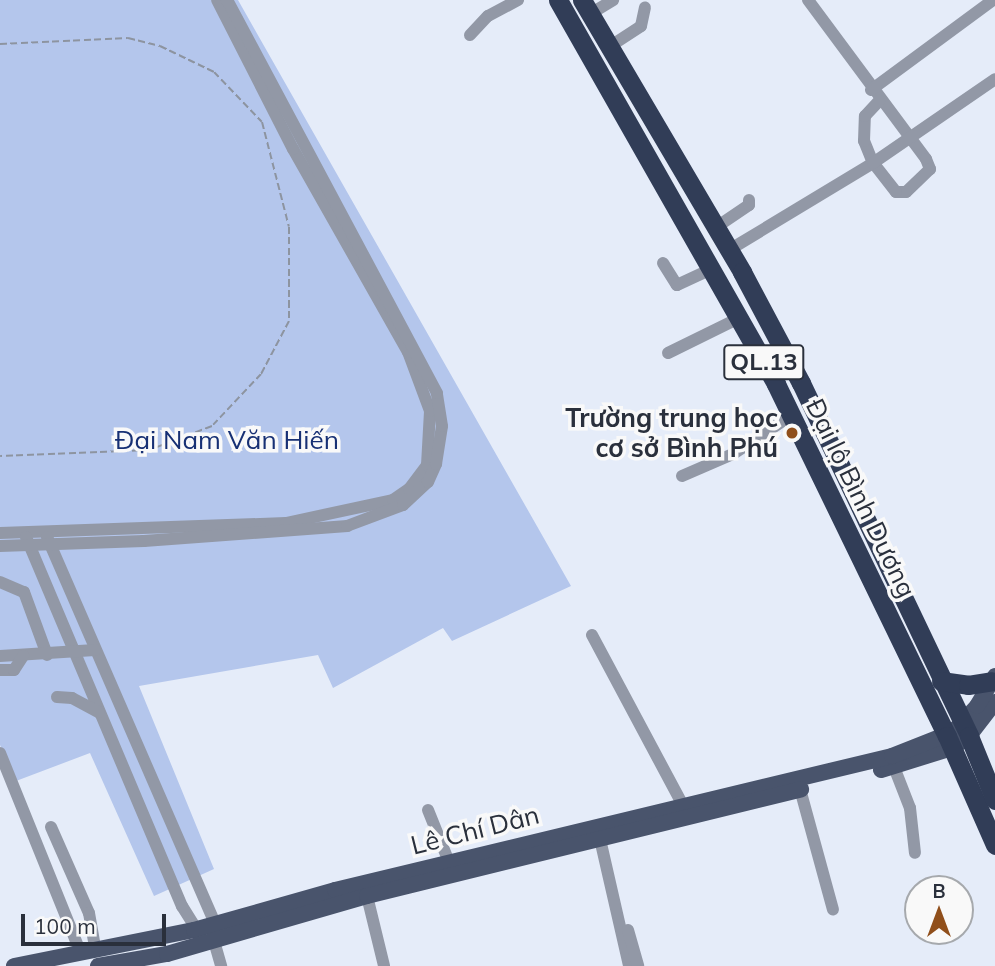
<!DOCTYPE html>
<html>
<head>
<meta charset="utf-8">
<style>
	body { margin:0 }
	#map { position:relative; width:995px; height:966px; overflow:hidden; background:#e5ecf9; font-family:Mulish,sans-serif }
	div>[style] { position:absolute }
	.green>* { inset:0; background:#b4c6ec }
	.path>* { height:2px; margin-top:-1px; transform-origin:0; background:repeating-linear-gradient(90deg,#8d94a0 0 7px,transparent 0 10.5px) }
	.minor>* { height:12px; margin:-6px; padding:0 6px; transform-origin:6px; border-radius:6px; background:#9298a6 }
	.major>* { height:16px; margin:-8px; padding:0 8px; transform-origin:8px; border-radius:8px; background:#49546c }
	.highway>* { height:19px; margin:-9.5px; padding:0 9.5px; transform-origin:9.5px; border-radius:9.5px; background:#313d57 }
	.dots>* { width:19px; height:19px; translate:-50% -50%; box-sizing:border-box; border:4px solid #f9f9f9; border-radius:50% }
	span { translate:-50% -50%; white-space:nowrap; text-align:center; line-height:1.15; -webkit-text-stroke:7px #f9f9f9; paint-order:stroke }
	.shield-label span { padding:2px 5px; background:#f9f9f9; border:2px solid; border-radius:5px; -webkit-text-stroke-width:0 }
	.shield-label { font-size:24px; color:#2a303c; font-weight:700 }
	.poi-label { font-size:26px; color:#2a303c; font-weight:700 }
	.right { translate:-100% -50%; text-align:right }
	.park-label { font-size:26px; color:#173074 }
	.street-label { font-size:26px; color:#2a303c }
	.north { position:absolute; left:904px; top:875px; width:70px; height:70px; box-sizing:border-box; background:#f9f9f9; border:2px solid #a6a9ad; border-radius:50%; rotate:0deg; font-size:19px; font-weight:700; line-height:28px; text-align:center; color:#2a303c }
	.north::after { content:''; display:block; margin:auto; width:24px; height:32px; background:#904f1b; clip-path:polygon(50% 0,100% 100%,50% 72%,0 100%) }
	.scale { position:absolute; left:21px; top:914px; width:145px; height:32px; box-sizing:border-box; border:4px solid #2a303c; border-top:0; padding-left:9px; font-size:21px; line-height:24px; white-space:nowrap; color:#2a303c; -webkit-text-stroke:5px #f9f9f9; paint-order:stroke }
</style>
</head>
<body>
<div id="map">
	<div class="green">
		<i style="clip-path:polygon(0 0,238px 0,571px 586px,452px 641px,443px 628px,333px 688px,318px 655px,139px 686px,214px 869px,154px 896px,90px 753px,16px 781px,0 745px)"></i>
	</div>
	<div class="path">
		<i style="left:0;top:44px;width:128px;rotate:-2.7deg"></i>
		<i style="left:128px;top:38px;width:33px;rotate:14deg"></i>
		<i style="left:160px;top:46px;width:60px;rotate:25.7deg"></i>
		<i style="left:214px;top:72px;width:69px;rotate:46.2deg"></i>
		<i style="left:262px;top:122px;width:108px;rotate:75.6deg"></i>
		<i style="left:289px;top:227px;width:94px;rotate:90deg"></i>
		<i style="left:289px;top:321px;width:60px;rotate:117.8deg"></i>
		<i style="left:261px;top:374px;width:71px;rotate:133.3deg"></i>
		<i style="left:212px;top:426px;width:67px;rotate:159.1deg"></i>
		<i style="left:149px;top:450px;width:149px;rotate:177.7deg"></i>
	</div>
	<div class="minor">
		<i style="left:808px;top:0;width:198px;rotate:53.4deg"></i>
		<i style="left:926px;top:159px;width:11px;rotate:68deg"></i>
		<i style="left:930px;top:169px;width:33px;rotate:136deg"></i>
		<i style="left:906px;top:192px;width:10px;rotate:180deg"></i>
		<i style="left:896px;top:192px;width:37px;rotate:-128deg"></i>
		<i style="left:873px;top:163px;width:24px;rotate:-112deg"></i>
		<i style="left:864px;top:141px;width:25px;rotate:-88deg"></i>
		<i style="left:865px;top:116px;width:21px;rotate:-47deg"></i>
		<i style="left:590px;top:14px;width:27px;rotate:-31deg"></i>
		<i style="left:470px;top:35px;width:26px;rotate:-47deg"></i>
		<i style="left:488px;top:16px;width:34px;rotate:-28deg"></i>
		<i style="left:609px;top:47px;width:38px;rotate:-33deg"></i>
		<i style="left:641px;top:26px;width:19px;rotate:-78deg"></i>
		<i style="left:871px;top:90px;width:152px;rotate:-36.4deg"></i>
		<i style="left:715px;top:228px;width:41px;rotate:-34.1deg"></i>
		<i style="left:749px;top:205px;width:5px;rotate:-90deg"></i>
		<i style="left:729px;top:250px;width:168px;rotate:-31.1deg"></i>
		<i style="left:873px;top:163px;width:148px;rotate:-34.5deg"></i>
		<i style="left:663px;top:263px;width:26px;rotate:58deg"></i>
		<i style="left:677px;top:285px;width:38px;rotate:-25deg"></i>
		<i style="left:668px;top:353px;width:79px;rotate:-26.2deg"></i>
		<i style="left:682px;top:476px;width:56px;rotate:-23.3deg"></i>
		<i style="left:733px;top:454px;width:71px;rotate:-33.5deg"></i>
		<i style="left:0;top:533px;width:286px;rotate:-2deg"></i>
		<i style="left:286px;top:523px;width:109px;rotate:-12.1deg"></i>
		<i style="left:393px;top:500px;width:19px;rotate:-35deg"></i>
		<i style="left:409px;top:489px;width:30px;rotate:-53deg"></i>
		<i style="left:427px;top:465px;width:54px;rotate:-86.8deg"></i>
		<i style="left:430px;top:411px;width:63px;rotate:-110.4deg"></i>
		<i style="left:408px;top:352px;width:233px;rotate:-119.5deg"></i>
		<i style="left:293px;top:149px;width:167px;rotate:-117deg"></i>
		<i style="left:26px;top:537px;width:401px;rotate:67.1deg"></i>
		<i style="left:182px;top:906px;width:32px;rotate:58deg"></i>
		<i style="left:47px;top:537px;width:422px;rotate:66.5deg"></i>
		<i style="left:215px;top:924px;width:17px;rotate:93deg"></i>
		<i style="left:214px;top:941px;width:26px;rotate:74deg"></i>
		<i style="left:0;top:546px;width:144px;rotate:-2deg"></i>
		<i style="left:144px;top:541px;width:204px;rotate:-4.2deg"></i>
		<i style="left:347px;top:526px;width:60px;rotate:-20.6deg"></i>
		<i style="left:403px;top:505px;width:34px;rotate:-43deg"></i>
		<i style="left:428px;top:482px;width:20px;rotate:-66deg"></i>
		<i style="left:436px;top:464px;width:38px;rotate:-81deg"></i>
		<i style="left:442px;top:426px;width:33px;rotate:-99deg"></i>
		<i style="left:437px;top:393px;width:446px;rotate:-118.1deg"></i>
		<i style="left:0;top:582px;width:26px;rotate:23deg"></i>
		<i style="left:24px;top:592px;width:67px;rotate:69.9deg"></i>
		<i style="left:592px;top:635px;width:200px;rotate:61.9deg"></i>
		<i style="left:0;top:656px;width:95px;rotate:-3.6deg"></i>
		<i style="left:0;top:670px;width:14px"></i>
		<i style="left:14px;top:670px;width:17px;rotate:-57deg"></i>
		<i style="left:57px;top:697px;width:15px;rotate:4deg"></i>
		<i style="left:72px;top:698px;width:30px;rotate:28deg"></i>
		<i style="left:0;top:753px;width:214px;rotate:68deg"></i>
		<i style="left:894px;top:767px;width:44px;rotate:68.7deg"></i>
		<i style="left:910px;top:808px;width:45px;rotate:83.7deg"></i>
		<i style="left:800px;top:789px;width:125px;rotate:74.7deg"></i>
		<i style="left:428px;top:810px;width:56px;rotate:68deg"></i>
		<i style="left:51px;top:827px;width:94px;rotate:66.2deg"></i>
		<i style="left:89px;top:913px;width:35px;rotate:80deg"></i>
		<i style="left:600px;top:839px;width:130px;rotate:77.1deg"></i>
		<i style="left:367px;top:896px;width:72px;rotate:76.3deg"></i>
		<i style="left:628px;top:930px;width:37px;rotate:74deg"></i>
	</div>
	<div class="major">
		<i style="left:881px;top:770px;width:74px;rotate:-17.2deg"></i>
		<i style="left:952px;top:748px;width:21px;rotate:-35deg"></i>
		<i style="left:969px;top:736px;width:43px;rotate:-52.6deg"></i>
		<i style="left:14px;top:966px;width:184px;rotate:-11.3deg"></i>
		<i style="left:194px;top:930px;width:147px;rotate:-15.8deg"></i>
		<i style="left:335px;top:890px;width:573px;rotate:-13.53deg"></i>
		<i style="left:892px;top:756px;width:66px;rotate:-21.5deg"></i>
		<i style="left:953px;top:732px;width:35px;rotate:-47deg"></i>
		<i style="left:977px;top:706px;width:35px;rotate:-59deg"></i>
		<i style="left:98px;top:966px;width:70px;rotate:-9.9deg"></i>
		<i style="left:167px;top:954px;width:208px;rotate:-16.2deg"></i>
		<i style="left:367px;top:896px;width:447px;rotate:-13.8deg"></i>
	</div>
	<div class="highway">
		<i style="left:558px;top:0;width:442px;rotate:60.4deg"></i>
		<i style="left:776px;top:384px;width:391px;rotate:64.1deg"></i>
		<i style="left:947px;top:736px;width:119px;rotate:66.2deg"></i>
		<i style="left:582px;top:0;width:316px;rotate:59.5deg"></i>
		<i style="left:742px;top:272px;width:126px;rotate:62deg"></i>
		<i style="left:801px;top:383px;width:391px;rotate:64.5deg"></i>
		<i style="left:969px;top:736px;width:69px;rotate:67.9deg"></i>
		<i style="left:941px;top:681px;width:27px;rotate:8deg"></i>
		<i style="left:968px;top:685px;width:24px;rotate:-9deg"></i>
	</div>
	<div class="dots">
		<i style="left:792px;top:433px;background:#904f1b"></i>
	</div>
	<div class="shield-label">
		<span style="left:764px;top:362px">QL.13</span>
	</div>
	<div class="poi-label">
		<span class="right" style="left:778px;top:433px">Trường trung học<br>cơ sở Bình Phú</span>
	</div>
	<div class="park-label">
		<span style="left:227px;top:440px">Đại Nam Văn Hiến</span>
	</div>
	<div class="street-label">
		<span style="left:861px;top:498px;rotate:64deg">Đại lộ Bình Dương</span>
		<span style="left:475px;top:830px;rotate:-14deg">Lê Chí Dân</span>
	</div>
	<div class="north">B</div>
	<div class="scale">100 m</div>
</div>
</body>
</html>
